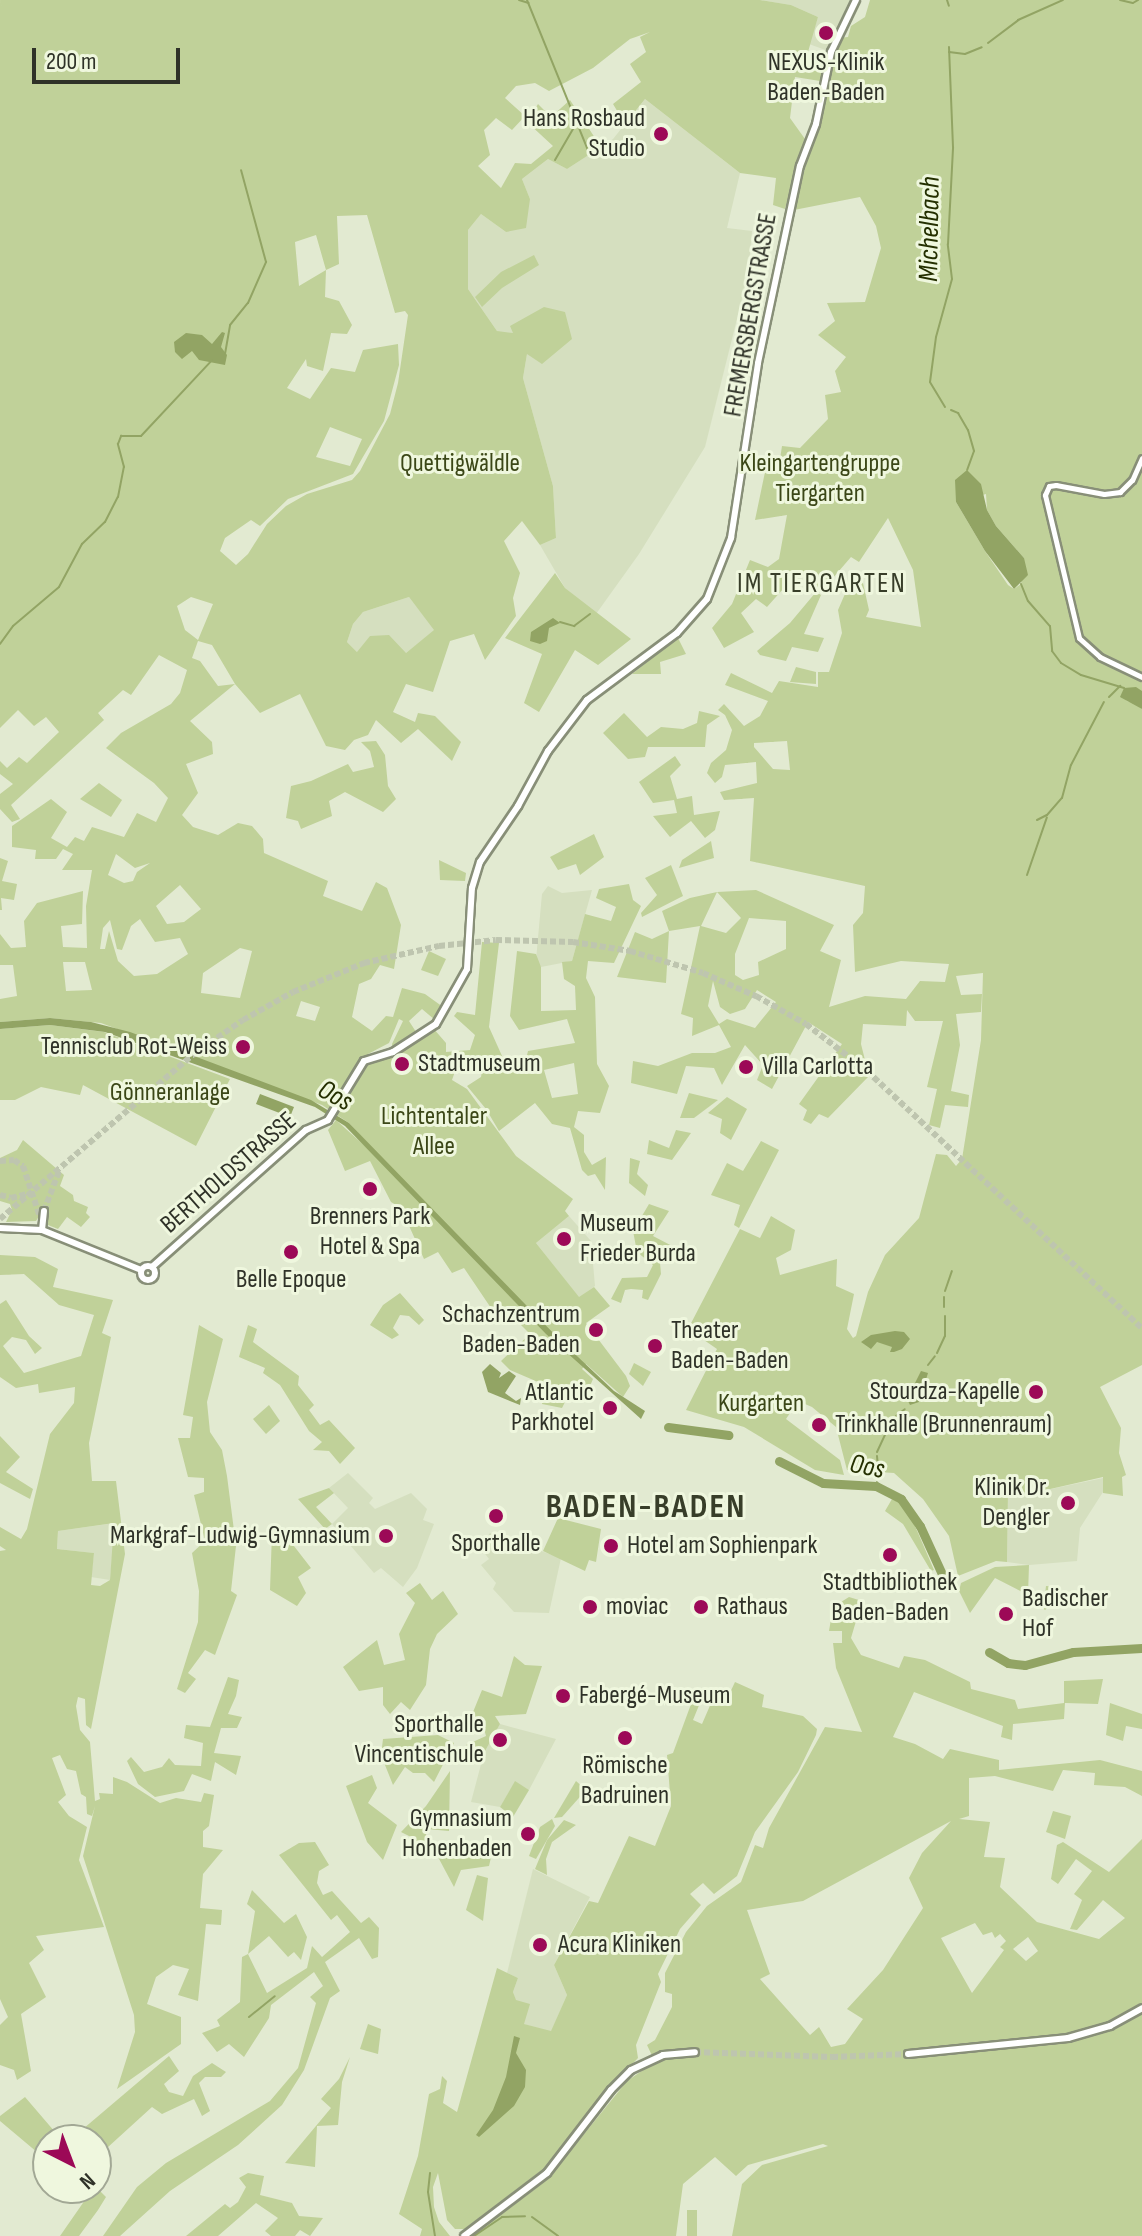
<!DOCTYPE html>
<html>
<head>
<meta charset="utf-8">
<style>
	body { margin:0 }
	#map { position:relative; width:1142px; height:2236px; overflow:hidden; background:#e2ead1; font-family:"Sofia Sans Condensed",sans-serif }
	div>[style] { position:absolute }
	.built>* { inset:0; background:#d5dfbf }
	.green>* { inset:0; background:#c0d199 }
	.water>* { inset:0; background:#92a464 }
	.stream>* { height:2px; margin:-1px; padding:0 1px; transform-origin:1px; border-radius:1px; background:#92a464 }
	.river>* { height:9px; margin:-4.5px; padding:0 4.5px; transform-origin:4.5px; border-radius:4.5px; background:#92a464 }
	.secondary-tunnel>* { height:6px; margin-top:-3px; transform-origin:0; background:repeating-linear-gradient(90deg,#bec5af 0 6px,transparent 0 9px) }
	.primary-tunnel>* { height:6px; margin-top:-3px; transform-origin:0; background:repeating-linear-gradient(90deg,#bec5af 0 6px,transparent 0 9px) }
	.roads { filter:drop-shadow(2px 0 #888f78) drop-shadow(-2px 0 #888f78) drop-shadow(0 2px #888f78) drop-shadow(0 -2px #888f78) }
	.tertiary>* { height:5px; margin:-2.5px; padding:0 2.5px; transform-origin:2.5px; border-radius:2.5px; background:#fff }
	.secondary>* { height:6px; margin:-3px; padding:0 3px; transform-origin:3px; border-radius:3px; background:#fff }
	.secondary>.ring { margin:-3px; padding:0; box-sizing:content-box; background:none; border:6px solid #fff; border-radius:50% }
	.primary>* { height:6px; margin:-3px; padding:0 3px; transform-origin:3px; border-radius:3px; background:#fff }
	.dots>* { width:22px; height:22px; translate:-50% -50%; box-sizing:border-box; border:4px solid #eff7de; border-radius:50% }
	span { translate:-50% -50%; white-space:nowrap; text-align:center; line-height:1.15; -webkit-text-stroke:6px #eff7de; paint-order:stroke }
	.poi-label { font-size:26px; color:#2f3228 }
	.right { translate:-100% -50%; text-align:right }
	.left { translate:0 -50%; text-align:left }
	.street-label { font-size:26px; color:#2f3228 }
	.park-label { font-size:26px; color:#3b4717 }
	.water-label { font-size:28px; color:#242f00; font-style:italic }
	.neighbourhood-label { font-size:28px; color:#383e29; letter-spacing:2px }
	.district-label { font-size:34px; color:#383e29; font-weight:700; letter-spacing:2px }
	.north { position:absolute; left:32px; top:2124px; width:80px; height:80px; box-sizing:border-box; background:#eff7de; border:2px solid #a2a895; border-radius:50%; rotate:138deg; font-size:22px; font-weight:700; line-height:32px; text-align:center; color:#2f3228 }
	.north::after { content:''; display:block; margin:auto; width:28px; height:36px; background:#9c0957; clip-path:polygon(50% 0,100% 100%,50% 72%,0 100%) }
	.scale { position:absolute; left:32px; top:48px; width:148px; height:36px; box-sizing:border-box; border:4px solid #2f3228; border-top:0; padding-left:10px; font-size:24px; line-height:28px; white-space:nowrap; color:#2f3228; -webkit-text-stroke:6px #eff7de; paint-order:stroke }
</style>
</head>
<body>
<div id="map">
	<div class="built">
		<i style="clip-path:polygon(760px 0,853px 0,831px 52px,809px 44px,818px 17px,791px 5px)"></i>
		<i style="clip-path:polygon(645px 99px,740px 173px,727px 228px,752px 231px,748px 275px,705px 447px,639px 554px,596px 614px,565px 588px,540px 545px,556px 538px,553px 486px,523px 378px,527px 354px,497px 331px,468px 289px,468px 230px,481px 214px,506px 232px,530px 199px,522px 179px,548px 159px,567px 169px,613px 139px)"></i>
		<i style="clip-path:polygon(409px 597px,435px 630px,406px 653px,357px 652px,347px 642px,353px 624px,363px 612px)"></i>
		<i style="clip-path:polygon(548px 886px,562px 893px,592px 890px,572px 961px,541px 967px,536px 960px,542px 894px)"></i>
		<i style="clip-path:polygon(569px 1216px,591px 1241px,595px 1286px,579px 1298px,536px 1243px)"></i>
		<i style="clip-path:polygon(348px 1473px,373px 1498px,369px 1503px,375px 1509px,411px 1493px,427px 1509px,423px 1520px,434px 1524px,417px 1568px,403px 1587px,381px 1568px,374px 1573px,332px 1524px,348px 1508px,329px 1488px)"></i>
		<i style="clip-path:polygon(1103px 1478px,1103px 1492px,1080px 1528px,1077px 1561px,1029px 1565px,1007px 1562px,1008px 1493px,1037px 1492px)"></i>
		<i style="clip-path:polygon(115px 1523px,110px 1580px,91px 1577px,94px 1553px,57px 1549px,58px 1531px)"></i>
		<i style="clip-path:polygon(490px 1533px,561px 1558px,549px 1613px,514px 1612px,493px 1589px,496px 1583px,481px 1565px,489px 1559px,480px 1547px)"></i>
		<i style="clip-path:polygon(500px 1724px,556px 1739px,529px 1790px,515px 1782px,500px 1807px,471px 1802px,484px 1753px)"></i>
		<i style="clip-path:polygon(533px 1869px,590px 1897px,554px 1965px,567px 1995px,551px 2032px,523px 2024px,513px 1992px,518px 1978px,507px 1973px)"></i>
	</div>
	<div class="green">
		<i style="clip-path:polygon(evenodd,0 0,760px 0,791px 5px,818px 17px,804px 66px,822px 71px,820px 81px,795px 77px,790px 118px,805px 139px,785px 209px,773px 205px,776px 178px,740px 173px,645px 99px,625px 124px,613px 104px,641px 82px,630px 64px,646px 52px,640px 37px,650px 32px,630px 39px,593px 68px,549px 91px,535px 83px,516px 86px,505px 98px,525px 116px,512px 130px,496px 118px,484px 130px,490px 155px,478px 166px,501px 188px,515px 163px,531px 164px,553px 146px,527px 122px,538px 104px,551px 117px,570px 100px,601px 147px,567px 169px,548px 159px,522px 179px,530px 199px,526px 228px,506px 232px,481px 214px,468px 230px,468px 289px,497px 331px,513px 333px,510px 326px,544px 307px,565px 312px,572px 339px,542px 364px,527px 354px,523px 378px,553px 486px,556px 538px,540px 545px,522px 521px,504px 541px,520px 573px,513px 598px,516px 616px,485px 660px,474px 634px,450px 641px,433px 692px,406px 684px,393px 712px,415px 722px,418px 713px,435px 716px,461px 742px,452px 761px,418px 729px,401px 743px,376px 720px,368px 735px,354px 740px,345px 750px,326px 746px,300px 694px,260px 713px,235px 684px,190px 721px,212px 742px,213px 754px,186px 764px,198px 793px,182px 815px,193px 827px,218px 835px,238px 823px,252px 826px,263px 839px,264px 853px,328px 881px,323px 896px,362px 911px,376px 882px,387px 888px,401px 925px,394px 969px,380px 965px,371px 979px,359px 984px,352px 1017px,372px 1031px,386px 1016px,393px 1017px,402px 988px,425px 994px,443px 1007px,435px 1020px,422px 1009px,409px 1021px,418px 1035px,393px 1050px,392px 1044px,403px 1021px,399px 1019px,389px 1043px,368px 1054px,373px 1057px,382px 1056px,433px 1028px,446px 1043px,446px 1052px,470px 1050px,475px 1035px,454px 1016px,457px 1012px,475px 1015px,482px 942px,499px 943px,489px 1027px,507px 1067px,526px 1059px,528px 1051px,575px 1043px,567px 1019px,519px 1030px,510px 1016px,517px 951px,536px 954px,541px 967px,541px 1011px,576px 1010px,575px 986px,564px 979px,562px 962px,572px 961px,585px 914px,611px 921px,616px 907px,596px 898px,599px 889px,629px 884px,633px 900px,641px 906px,614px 963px,588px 961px,586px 978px,595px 997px,597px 1064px,609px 1086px,600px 1113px,578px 1111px,574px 1127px,584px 1135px,584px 1152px,592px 1165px,606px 1157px,605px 1190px,595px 1174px,588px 1176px,582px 1170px,570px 1128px,552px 1124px,535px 1103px,499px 1131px,486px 1109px,467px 1086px,481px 1077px,483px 1065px,459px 1060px,452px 1080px,467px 1089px,516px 1156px,573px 1199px,565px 1211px,569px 1216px,536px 1243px,579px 1297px,594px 1287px,610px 1306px,586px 1323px,626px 1376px,630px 1386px,623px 1397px,586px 1364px,582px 1369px,593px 1379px,587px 1393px,568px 1396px,562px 1408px,542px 1404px,545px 1385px,510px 1370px,501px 1361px,530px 1334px,500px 1304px,491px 1308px,464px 1268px,452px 1273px,438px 1252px,424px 1259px,401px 1208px,391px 1202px,370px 1161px,345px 1171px,328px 1130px,336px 1120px,377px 1157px,519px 1305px,349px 1123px,322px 1105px,101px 1023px,50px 1018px,0 1022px,0 999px,17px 996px,13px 965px,0 965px,0 934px,11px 948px,26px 947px,24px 921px,37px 903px,83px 891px,82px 924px,61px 926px,63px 947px,87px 948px,86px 906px,92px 870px,62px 870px,73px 854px,63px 849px,56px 859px,35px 859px,36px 850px,12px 847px,12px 826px,51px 799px,67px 812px,51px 838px,67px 847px,75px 837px,84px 841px,92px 827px,124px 837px,137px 813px,156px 822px,168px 798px,154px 783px,106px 748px,121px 733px,171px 704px,180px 693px,187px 670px,159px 655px,131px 695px,123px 690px,98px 713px,104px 720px,11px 805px,20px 819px,12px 822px,0 809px,0 794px,13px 784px,0 774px,0 761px,7px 768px,19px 757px,27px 763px,59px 732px,46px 717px,34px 726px,18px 710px,0 728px,0 0,367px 215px,395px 313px,405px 311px,408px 315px,398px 383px,390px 414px,360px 471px,352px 480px,307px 494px,286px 506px,267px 524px,248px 554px,236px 565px,220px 551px,225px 538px,251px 520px,260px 526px,288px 499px,353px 474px,384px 421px,399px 365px,398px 344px,363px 350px,355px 372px,331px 368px,310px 399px,287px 388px,306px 359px,307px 366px,323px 371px,331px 333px,347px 334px,352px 325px,339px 301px,325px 297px,326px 270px,339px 264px,337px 216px,367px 215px,0 0,316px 235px,326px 270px,299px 286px,295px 242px,316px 235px,0 0,330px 427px,362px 439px,350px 466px,316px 457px,330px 427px,0 0,191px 597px,213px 604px,198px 640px,185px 630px,177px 606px,191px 597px,0 0,409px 597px,434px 630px,406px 653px,389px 635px,370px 636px,357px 652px,347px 642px,353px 624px,363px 612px,409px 597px,0 0,198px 641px,212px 645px,235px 684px,218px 686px,200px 661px,192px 658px,198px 641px,0 0,116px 854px,135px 868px,150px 863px,137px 872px,133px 881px,124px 883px,108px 875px,116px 854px,0 0,180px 885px,201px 909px,184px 922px,167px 924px,156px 906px,180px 885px,0 0,140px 919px,155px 942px,180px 938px,188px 954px,157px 974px,134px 976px,118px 961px,109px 931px,105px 949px,100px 949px,103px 928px,110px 920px,117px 949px,122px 950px,131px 926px,140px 919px,0 0,240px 948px,252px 951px,240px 998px,201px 993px,203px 973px,240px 948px,0 0,63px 962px,85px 962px,92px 990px,66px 991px,63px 962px,0 0,301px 1001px,320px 1007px,315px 1021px,296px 1016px,301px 1001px,0 0,574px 1063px,578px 1094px,552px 1098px,544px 1070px,574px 1063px)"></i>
		<i style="clip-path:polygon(evenodd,870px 0,1142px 0,1142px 691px,1126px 701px,1135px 702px,1142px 709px,1142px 1365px,1100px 1387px,1121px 1428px,1119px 1453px,1126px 1475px,1122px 1477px,1123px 1496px,1103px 1493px,1103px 1477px,1037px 1492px,1008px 1493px,1007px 1562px,996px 1561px,958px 1576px,949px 1536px,923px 1499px,894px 1473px,847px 1470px,836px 1427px,812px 1407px,798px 1401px,786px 1419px,840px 1460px,844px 1475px,815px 1470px,744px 1427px,686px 1410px,717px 1349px,688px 1329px,740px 1229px,760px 1238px,771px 1216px,795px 1230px,791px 1250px,776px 1258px,780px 1275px,837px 1259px,836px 1286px,854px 1294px,847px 1329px,853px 1338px,856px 1336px,868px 1292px,885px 1255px,919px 1218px,936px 1154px,947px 1155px,956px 1166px,962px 1159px,981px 1040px,983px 973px,956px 976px,961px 995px,982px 994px,981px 1012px,956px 1014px,960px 1045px,951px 1091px,969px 1095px,968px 1107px,945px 1105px,940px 1128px,929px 1125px,937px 1089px,927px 1087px,943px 1021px,915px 1021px,907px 1010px,906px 1026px,863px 1024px,861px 1044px,869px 1076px,828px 1118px,819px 1114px,811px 1124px,803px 1120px,807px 1110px,799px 1104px,842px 1044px,808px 1022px,772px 1089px,757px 1080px,763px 1065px,745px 1045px,722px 1085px,714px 1068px,686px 1066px,677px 1094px,631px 1083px,633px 1061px,658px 1066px,692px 1053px,715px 1053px,731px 1047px,719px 1025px,692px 1036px,693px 1018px,681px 1014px,700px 926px,669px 931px,666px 983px,617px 977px,635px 932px,652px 939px,669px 931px,662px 911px,690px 898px,717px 892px,756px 890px,834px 925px,820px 951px,841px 960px,829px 1007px,865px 996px,906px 999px,920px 981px,945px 982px,949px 964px,901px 961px,855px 972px,853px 925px,863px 913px,865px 886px,750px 861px,754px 798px,724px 800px,720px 792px,757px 783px,756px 762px,725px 765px,722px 777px,715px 783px,707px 773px,711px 763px,726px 750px,732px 730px,725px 715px,718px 710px,724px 704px,744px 726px,760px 716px,768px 701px,725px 685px,731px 673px,772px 693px,779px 681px,818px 687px,818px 672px,829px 672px,842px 633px,838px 610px,851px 580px,863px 583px,869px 610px,866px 617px,921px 627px,913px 570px,888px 518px,859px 562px,851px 557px,820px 593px,799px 571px,767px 607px,756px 599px,741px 613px,754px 632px,724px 648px,712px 628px,732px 604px,750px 560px,768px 567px,779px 559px,787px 515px,755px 520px,765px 472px,778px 472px,782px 446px,800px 448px,828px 419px,825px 395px,841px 392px,835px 371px,846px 357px,818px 335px,835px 321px,827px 303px,865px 302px,881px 248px,876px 226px,860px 197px,794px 210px,839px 38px,848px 37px,851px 26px,865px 17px,870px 0,986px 494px,987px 510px,996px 526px,1024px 558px,1021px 584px,1014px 589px,1008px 585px,985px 551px,956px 502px,986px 494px,870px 0,787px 741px,790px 770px,773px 769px,754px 747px,754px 743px,787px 741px,870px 0,717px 892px,741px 918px,726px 933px,701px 926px,717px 892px,870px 0,749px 918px,786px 921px,786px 949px,758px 962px,759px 975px,743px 980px,735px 975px,735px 954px,749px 918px,870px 0,713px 981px,720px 1007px,730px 1014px,745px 1009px,757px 990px,776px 1002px,755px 1028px,727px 1019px,719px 1024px,708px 1006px,713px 981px)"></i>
		<i style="clip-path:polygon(534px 255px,539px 265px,502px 288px,482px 307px,475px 297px,501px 272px)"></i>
		<i style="clip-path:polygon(555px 573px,565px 588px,631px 639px,598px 665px,575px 650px,539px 712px,524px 703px,542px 654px,505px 638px)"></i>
		<i style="clip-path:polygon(816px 592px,821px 595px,804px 634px,824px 638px,818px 652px,792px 647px,786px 661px,760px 655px,757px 651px,790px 623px)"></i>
		<i style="clip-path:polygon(678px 638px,686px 654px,660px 662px,661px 674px,632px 674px)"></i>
		<i style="clip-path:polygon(796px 667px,816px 672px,816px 684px,790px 682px)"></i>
		<i style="clip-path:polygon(699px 711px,720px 716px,707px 725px,705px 747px,648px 747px,645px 757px,628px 759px,603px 733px,624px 713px,647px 737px,661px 727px,683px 729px,697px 723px)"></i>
		<i style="clip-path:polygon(376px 741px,385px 755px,388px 786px,396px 799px,383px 812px,345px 792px,329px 801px,332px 816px,301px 829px,298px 821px,286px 818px,291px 786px,311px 781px,348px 764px,353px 772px,374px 767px,370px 751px,361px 742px)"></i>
		<i style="clip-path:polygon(675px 756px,681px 765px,670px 776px,677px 799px,692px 796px,694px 815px,720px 811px,715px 830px,705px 838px,691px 821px,670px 837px,653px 816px,677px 813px,674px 800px,653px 803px,639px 782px)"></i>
		<i style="clip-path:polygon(99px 783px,122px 800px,111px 817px,80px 799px)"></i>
		<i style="clip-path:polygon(594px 834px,604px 857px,580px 875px,576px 864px,558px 870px,550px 857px)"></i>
		<i style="clip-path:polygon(711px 841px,714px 858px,679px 868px,682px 860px)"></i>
		<i style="clip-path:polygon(0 858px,8px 861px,2px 881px,17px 884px,14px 900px,1px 898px,2px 910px,0 910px)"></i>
		<i style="clip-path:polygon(439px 860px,466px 873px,465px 881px,440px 880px)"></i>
		<i style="clip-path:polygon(671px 865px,683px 896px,642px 917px,641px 913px,657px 895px,645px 878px)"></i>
		<i style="clip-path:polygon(429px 951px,446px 959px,438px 976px,421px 970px)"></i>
		<i style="clip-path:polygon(50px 1025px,104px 1032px,230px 1079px,196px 1146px,83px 1085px,80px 1095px,41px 1087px,15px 1100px,0 1100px,0 1029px)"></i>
		<i style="clip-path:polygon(689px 1093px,718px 1100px,694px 1118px,680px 1118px)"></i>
		<i style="clip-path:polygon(727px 1097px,747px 1109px,731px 1140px,720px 1133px,722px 1119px,708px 1113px)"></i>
		<i style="clip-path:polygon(676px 1130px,691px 1133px,672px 1160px,647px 1154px,649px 1140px,669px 1148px)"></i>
		<i style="clip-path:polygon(23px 1140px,64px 1175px,60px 1186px,73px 1195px,74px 1201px,88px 1207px,86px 1213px,90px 1217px,81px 1227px,67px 1217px,58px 1229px,48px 1225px,48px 1214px,43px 1210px,36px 1221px,6px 1222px,12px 1210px,10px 1204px,0 1201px,0 1158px,17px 1150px)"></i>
		<i style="clip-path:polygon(761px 1141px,779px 1150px,739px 1228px,734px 1225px,740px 1205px,711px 1195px,727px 1163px,743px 1171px)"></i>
		<i style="clip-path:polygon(630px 1158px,640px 1161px,637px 1174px,648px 1185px,645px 1196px,629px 1183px)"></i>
		<i style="clip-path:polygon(649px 1204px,669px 1211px,653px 1236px,676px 1248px,660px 1263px,661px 1274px,648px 1300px,642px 1298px,643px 1290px,631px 1289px,625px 1290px,621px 1303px,611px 1299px,622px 1278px,647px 1277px,653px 1265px,637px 1252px,633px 1231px)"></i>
		<i style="clip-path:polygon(evenodd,0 1255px,35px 1257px,58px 1269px,53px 1287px,113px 1300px,102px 1333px,111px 1337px,89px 1443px,92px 1481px,116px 1481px,125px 1554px,91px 1729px,86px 1725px,85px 1699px,78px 1697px,76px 1706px,80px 1730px,90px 1742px,95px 1801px,100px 1799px,99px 1793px,113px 1794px,113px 1777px,127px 1782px,160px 1803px,176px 1798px,201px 1802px,204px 1793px,214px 1795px,209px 1826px,203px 1831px,203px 1847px,223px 1850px,203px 1874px,200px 1908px,222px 1910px,221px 1925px,206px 1924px,198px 2001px,178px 1995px,189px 1969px,173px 1965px,156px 1977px,147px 2004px,181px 2017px,181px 2044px,117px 2089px,135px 2032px,134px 2015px,83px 1856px,95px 1806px,92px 1816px,87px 1814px,86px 1797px,81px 1794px,76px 1771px,67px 1769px,60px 1755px,52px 1758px,66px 1795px,58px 1802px,69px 1816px,87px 1827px,79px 1860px,104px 1927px,36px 1936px,44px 1950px,29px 1963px,46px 1997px,21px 2014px,31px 2071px,17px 2080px,14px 2070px,0 2065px,0 2025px,8px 2017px,0 1999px,0 1551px,6px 1550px,0 1546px,0 1527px,21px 1539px,27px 1529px,50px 1434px,74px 1403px,75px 1387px,39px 1393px,38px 1384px,16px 1388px,0 1377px,0 1304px,6px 1300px,29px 1336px,42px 1348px,35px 1354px,26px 1340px,12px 1337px,3px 1346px,24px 1373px,81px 1356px,94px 1315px,59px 1305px,24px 1274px,0 1275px,0 1255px,114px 1523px,110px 1580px,100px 1586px,91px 1585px,94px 1553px,57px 1549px,58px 1531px,114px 1523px)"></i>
		<i style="clip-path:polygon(400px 1293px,424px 1320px,419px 1325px,409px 1316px,400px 1315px,393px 1328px,399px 1335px,392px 1339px,370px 1325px,383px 1305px)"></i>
		<i style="clip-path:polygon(199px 1325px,223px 1339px,207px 1402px,210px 1432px,222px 1450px,227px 1476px,236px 1546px,231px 1591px,237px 1595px,215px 1655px,205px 1650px,188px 1673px,196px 1679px,185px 1693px,177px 1689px,198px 1622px,199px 1591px,192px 1553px,205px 1541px,194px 1495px,204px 1492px,204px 1478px,188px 1477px,178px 1438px,190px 1438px,193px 1417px,183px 1415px)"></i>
		<i style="clip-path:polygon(248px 1325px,257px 1329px,253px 1342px,299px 1376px,298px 1385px,314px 1405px,309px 1410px,320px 1425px,329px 1420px,355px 1448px,340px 1464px,329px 1451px,313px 1450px,322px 1442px,309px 1431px,280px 1385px,263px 1373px,265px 1368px,239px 1357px)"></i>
		<i style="clip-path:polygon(634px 1363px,651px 1372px,643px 1386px,629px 1374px)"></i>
		<i style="clip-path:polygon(269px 1405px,280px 1421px,266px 1434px,253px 1419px)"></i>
		<i style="clip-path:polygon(0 1436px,20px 1457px,6px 1472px,33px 1489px,30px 1499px,0 1483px)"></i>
		<i style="clip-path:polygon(329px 1488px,334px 1493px,316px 1507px,332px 1524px,325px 1529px,298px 1499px)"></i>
		<i style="clip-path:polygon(892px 1499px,900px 1503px,912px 1519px,934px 1570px,931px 1571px,903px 1524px,885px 1511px)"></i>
		<i style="clip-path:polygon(558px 1518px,601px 1529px,596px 1562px,589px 1560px,585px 1571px,543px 1551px)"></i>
		<i style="clip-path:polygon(280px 1528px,311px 1568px,298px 1577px,306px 1593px,297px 1606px,270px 1590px,272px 1532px)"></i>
		<i style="clip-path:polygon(1029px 1565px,1028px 1595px,1045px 1594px,1046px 1586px,1060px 1587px,1060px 1596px,1045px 1610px,1028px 1595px,995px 1578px,970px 1613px,959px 1591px,961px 1583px,995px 1567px)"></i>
		<i style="clip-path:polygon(420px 1583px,432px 1600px,443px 1591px,458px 1614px,437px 1634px,430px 1649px,426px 1685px,410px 1710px,401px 1702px,390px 1714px,383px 1705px,383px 1687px,359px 1691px,343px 1667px,377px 1640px,384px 1665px,405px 1660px,399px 1634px,415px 1603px,406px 1593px)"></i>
		<i style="clip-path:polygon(evenodd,849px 1597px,862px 1601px,851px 1638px,861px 1655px,899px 1668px,904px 1656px,925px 1660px,970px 1682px,971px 1689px,1015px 1700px,1018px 1709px,1064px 1703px,1064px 1681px,1103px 1679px,1098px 1704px,1065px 1703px,1064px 1719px,1013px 1724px,1012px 1740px,1001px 1737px,1003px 1726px,914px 1692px,893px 1737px,915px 1744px,943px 1759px,950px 1749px,999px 1760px,999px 1770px,1100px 1760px,1142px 1771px,1142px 1796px,1125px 1787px,1094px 1785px,1095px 1773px,1063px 1770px,1053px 1791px,995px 1776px,969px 1778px,969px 1816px,959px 1819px,990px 1822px,984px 1857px,1005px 1858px,1000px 1887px,1037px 1922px,1099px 1939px,1125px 1918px,1103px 1900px,1077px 1930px,1070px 1929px,1082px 1900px,1074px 1894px,1092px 1871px,1076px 1859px,1058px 1884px,1051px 1879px,1057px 1845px,1063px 1842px,1109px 1872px,1142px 1839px,1142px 2236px,732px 2236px,742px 2184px,762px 2165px,828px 2146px,823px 2144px,748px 2165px,736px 2176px,715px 2157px,683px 2184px,676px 2236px,471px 2236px,535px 2189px,555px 2170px,627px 2081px,655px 2062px,647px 2045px,655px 2040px,672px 2007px,672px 1994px,665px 1992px,665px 1973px,686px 1932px,707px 1906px,741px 1882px,755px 1845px,763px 1848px,769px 1828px,825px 1727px,862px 1732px,836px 1668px,833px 1643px,842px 1643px,842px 1631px,829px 1631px,833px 1607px,849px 1597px,951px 1821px,922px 1853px,909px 1878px,923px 1908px,883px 1970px,847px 2009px,863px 2019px,845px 2044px,831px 2047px,819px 2027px,810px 2035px,760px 1979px,770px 1974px,747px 1910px,803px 1901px,951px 1821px,849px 1597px,975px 1923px,983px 1935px,992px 1932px,995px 1938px,1000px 1934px,1006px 1941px,1000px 1947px,1004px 1950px,972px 1993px,941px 1938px,975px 1923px,849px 1597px,1028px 1937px,1038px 1951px,1026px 1961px,1013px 1949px,1028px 1937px)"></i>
		<i style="clip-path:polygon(514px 1656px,525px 1665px,542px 1666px,526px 1714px,495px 1716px,500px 1724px,484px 1753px,466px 1745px,486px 1736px,482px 1721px,471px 1717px,482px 1690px,502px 1697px)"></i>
		<i style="clip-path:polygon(228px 1677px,239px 1680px,236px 1696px,228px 1714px,242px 1717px,237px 1728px,221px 1728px,214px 1753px,241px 1756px,236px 1775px,215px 1762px,211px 1781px,192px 1774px,184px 1791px,155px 1797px,138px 1784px,127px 1761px,131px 1757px,144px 1772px,162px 1767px,169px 1758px,175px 1765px,201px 1766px,203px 1743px,184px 1738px,186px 1725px,210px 1727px)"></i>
		<i style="clip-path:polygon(735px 1682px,764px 1695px,762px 1707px,803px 1716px,817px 1729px,816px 1735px,798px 1772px,755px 1832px,737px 1876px,714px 1894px,703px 1883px,690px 1894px,701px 1905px,680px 1929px,658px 1974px,661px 1982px,636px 2045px,638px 2058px,601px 2097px,551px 2163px,466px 2229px,455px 2229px,447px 2220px,438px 2173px,433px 2187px,434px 2207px,439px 2222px,450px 2236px,420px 2236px,422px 2229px,399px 2214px,418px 2156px,429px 2094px,440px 2089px,442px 2076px,447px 2081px,443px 2103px,457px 2112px,497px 1968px,518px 1978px,513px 1992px,516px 2000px,530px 2004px,524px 2024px,551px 2031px,567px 1995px,554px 1965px,589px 1901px,598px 1903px,629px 1836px,655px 1846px,671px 1806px,667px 1755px,673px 1753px,694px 1696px,702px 1698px,693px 1720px,702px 1724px,712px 1701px,715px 1698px,726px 1701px)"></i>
		<i style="clip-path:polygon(1110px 1703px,1142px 1714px,1142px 1729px,1126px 1726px,1123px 1741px,1106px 1735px)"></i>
		<i style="clip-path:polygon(438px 1735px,454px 1743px,434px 1782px,425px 1773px,413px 1773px,405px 1767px,393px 1785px,381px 1755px,383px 1739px)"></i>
		<i style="clip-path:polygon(450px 1771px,449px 1831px,427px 1829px,425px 1842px,450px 1845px,467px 1843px,493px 1849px,489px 1866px,461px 1870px,454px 1887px,438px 1857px,411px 1851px,415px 1839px,401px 1832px,426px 1806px)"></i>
		<i style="clip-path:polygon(372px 1775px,377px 1788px,368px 1803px,397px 1825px,383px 1860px,367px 1842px,346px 1786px)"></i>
		<i style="clip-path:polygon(515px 1781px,529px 1790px,513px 1817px,500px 1807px)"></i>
		<i style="clip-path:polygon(576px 1781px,586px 1790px,562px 1817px,554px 1818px)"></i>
		<i style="clip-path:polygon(1053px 1811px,1071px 1816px,1065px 1839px,1046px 1832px)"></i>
		<i style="clip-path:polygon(552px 1819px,555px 1826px,536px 1859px,529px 1856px,540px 1827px)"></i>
		<i style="clip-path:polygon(564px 1820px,576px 1825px,552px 1842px,546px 1859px,547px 1875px,535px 1869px,547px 1840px)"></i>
		<i style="clip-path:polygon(315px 1842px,329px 1865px,319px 1871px,317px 1883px,323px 1895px,332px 1891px,361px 1923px,369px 1917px,379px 1928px,378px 1957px,372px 1959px,359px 1938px,325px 1962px,340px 1991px,330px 1998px,304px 2070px,282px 2105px,238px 2145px,170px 2191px,120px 2236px,103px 2236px,137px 2187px,166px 2163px,270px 2101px,298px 2068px,316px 2003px,310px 1997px,323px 1986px,314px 1972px,271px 2005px,269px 2018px,244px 2057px,229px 2044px,217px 2052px,202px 2033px,220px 2026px,217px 2020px,240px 2002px,242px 1957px,248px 1954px,255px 1911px,247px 1904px,252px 1890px,284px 1923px,296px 1914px,307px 1937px,301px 1960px,294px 1952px,288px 1957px,269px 1936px,248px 1954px,267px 1993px,307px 1968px,312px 1946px,322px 1957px,350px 1932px,337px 1915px,331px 1920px,279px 1855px,299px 1843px)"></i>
		<i style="clip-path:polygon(477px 1875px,488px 1878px,483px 1921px,466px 1910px)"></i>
		<i style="clip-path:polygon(368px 2024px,381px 2029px,378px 2054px,360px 2049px)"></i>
		<i style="clip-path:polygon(169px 2056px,179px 2071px,164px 2084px,169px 2092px,183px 2096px,193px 2076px,212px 2063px,226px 2072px,221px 2077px,205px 2077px,199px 2083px,210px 2111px,202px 2116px,194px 2099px,162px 2114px,152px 2107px,96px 2158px,96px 2140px,70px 2140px)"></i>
		<i style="clip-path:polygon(350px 2057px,342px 2082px,338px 2125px,317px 2126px,315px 2167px,285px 2163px,331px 2108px,321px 2099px,339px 2079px)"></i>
		<i style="clip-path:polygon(25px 2097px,61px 2139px,48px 2140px,44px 2158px,0 2121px,0 2116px)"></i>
		<i style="clip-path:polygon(248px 2173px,264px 2176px,260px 2195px,292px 2203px,299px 2216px,323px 2218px,310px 2236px,300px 2230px,295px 2236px,271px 2236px,265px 2231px,278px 2218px,256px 2203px,218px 2236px,186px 2236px,225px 2204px,230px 2208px,238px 2202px,246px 2187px,239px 2178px)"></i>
		<i style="clip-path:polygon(96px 2187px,106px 2197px,98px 2210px,79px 2236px,60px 2236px,85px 2200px,62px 2188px)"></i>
		<i style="clip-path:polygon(687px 2210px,697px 2210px,697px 2236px,687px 2236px)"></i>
	</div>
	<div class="water">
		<i style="clip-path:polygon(222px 332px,225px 333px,221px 347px,227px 355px,225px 365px,199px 360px,192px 351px,182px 359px,175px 352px,174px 342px,186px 333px,202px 335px,212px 344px)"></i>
		<i style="clip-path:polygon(967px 470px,981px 484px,987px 510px,996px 526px,1024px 558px,1028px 575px,1014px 589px,985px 551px,956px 502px,955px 480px)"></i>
		<i style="clip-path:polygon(553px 618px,560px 623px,549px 628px,547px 641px,540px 644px,530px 641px,531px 632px)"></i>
		<i style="clip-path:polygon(1136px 687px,1142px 691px,1142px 709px,1120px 697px,1124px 688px)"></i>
		<i style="clip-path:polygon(50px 1018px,91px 1022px,130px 1032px,311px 1100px,349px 1123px,559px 1339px,614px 1391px,645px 1411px,641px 1419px,546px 1334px,345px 1126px,315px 1107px,105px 1032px,50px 1025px,0 1029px,0 1022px)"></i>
		<i style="clip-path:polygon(260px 1094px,294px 1107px,290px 1117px,256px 1104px)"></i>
		<i style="clip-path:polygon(895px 1331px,904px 1332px,910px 1339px,902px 1349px,894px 1352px,890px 1352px,892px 1347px,877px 1342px,871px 1349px,861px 1342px,871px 1335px)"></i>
		<i style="clip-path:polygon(490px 1364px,501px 1373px,499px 1378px,509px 1371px,516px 1376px,505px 1393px,516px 1401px,521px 1398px,520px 1405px,488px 1392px,482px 1372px)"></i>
		<i style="clip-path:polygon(921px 1371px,928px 1373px,919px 1402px,910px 1405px,907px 1399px)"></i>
		<i style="clip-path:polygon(514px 2036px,520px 2038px,516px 2053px,526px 2070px,525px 2087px,514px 2106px,479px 2137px,476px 2135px,493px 2110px,506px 2077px)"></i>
	</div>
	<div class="stream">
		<i style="left:519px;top:0;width:10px;rotate:17deg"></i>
		<i style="left:527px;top:0;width:162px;rotate:67.9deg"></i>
		<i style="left:947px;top:0;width:6px;rotate:72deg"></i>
		<i style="left:1120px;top:0;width:13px;rotate:13deg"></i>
		<i style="left:1133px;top:3px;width:6px;rotate:-31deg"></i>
		<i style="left:988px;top:43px;width:38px;rotate:-37deg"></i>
		<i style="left:1018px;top:20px;width:49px;rotate:-24deg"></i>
		<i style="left:949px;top:52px;width:16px;rotate:7deg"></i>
		<i style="left:965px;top:54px;width:18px;rotate:-22deg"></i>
		<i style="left:555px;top:160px;width:44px;rotate:-59.9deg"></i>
		<i style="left:225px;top:354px;width:29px;rotate:-80deg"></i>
		<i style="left:230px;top:325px;width:28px;rotate:-51deg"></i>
		<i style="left:248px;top:303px;width:45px;rotate:-66.3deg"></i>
		<i style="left:266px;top:262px;width:95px;rotate:-105.2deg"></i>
		<i style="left:945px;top:407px;width:29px;rotate:-121deg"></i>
		<i style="left:930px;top:382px;width:45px;rotate:-82.4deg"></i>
		<i style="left:936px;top:337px;width:60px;rotate:-74.6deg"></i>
		<i style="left:952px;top:279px;width:35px;rotate:-97deg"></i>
		<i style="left:948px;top:244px;width:97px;rotate:-87deg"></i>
		<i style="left:953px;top:147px;width:100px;rotate:-92.3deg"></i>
		<i style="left:951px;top:410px;width:8px;rotate:23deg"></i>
		<i style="left:958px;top:413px;width:20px;rotate:60deg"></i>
		<i style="left:968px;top:430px;width:22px;rotate:74deg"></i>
		<i style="left:974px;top:451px;width:20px;rotate:110deg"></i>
		<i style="left:1021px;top:584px;width:18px;rotate:68deg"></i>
		<i style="left:1028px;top:601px;width:33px;rotate:49deg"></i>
		<i style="left:1050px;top:626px;width:25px;rotate:85deg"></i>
		<i style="left:1052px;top:651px;width:15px;rotate:53deg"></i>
		<i style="left:1061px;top:663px;width:23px;rotate:31deg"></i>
		<i style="left:1081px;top:675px;width:45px;rotate:16.8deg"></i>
		<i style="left:560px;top:622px;width:15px;rotate:16deg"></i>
		<i style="left:574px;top:626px;width:20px;rotate:-37deg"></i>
		<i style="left:0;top:644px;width:22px;rotate:-54deg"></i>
		<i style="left:13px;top:626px;width:60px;rotate:-40.3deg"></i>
		<i style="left:59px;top:587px;width:49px;rotate:-61.9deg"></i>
		<i style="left:82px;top:544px;width:32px;rotate:-44deg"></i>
		<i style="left:105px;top:522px;width:28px;rotate:-63deg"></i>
		<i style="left:118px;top:497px;width:31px;rotate:-79deg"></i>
		<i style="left:124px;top:467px;width:24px;rotate:-105deg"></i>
		<i style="left:118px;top:444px;width:9px;rotate:-69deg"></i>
		<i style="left:121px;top:436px;width:20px"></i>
		<i style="left:141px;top:436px;width:104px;rotate:-46.9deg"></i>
		<i style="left:1109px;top:697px;width:16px;rotate:-45deg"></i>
		<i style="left:1037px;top:820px;width:11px;rotate:-27deg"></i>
		<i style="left:1047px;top:815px;width:23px;rotate:-49deg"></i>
		<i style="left:1062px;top:798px;width:34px;rotate:-75deg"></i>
		<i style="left:1071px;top:765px;width:71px;rotate:-62.4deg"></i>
		<i style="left:1027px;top:875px;width:61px;rotate:-71deg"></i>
		<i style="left:945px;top:1291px;width:21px;rotate:-71deg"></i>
		<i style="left:944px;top:1297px;width:10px;rotate:90deg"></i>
		<i style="left:937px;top:1353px;width:19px;rotate:-65deg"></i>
		<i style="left:945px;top:1336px;width:20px;rotate:-90deg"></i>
		<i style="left:928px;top:1365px;width:11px;rotate:-52deg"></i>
		<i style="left:896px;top:1416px;width:11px;rotate:-38deg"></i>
		<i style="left:877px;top:1452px;width:31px;rotate:-65deg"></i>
		<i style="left:877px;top:1456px;width:11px;rotate:85deg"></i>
		<i style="left:876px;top:1486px;width:4px;rotate:-76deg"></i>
		<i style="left:249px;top:2017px;width:33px;rotate:-39deg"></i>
		<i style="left:430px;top:2173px;width:19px;rotate:96deg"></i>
		<i style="left:428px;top:2192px;width:45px;rotate:81deg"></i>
		<i style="left:532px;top:2217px;width:32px;rotate:36deg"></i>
		<i style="left:474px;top:2236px;width:34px;rotate:-34deg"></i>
		<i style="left:502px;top:2217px;width:23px;rotate:-2deg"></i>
	</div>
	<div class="river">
		<i style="left:668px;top:1427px;width:61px;rotate:7.6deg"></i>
		<i style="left:779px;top:1461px;width:49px;rotate:26.6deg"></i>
		<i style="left:823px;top:1483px;width:53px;rotate:3.2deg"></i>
		<i style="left:876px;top:1486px;width:28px;rotate:27deg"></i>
		<i style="left:901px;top:1499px;width:33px;rotate:55deg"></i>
		<i style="left:920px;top:1526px;width:65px;rotate:65.4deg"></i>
		<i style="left:989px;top:1652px;width:22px;rotate:30deg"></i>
		<i style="left:1008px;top:1663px;width:17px;rotate:7deg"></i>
		<i style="left:1025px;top:1665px;width:50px;rotate:-15.2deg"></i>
		<i style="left:1073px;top:1652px;width:69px;rotate:-3.3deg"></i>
	</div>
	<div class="secondary-tunnel">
		<i style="left:695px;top:2052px;width:137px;rotate:2.1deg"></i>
		<i style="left:832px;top:2057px;width:76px;rotate:-2.3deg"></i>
	</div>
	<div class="primary-tunnel">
		<i style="left:0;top:1161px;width:14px;rotate:-4deg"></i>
		<i style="left:14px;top:1160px;width:11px;rotate:34deg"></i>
		<i style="left:23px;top:1166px;width:51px;rotate:71.6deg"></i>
		<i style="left:0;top:1195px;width:11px;rotate:15deg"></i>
		<i style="left:11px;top:1198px;width:16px;rotate:-14deg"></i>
		<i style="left:44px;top:1211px;width:43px;rotate:-69.4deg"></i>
		<i style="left:0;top:1219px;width:256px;rotate:-40.4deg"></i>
		<i style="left:195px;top:1053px;width:58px;rotate:-34.5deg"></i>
		<i style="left:243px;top:1020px;width:57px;rotate:-29.2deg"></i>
		<i style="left:293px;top:992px;width:77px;rotate:-22.2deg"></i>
		<i style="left:364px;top:963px;width:77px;rotate:-12.8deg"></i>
		<i style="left:439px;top:946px;width:57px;rotate:-6deg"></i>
		<i style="left:496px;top:940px;width:77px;rotate:1.5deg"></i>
		<i style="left:573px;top:942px;width:58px;rotate:9deg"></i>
		<i style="left:630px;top:951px;width:76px;rotate:16.8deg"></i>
		<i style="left:703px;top:973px;width:58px;rotate:23.5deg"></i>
		<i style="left:756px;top:996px;width:57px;rotate:29.2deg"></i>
		<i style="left:806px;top:1024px;width:77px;rotate:37.6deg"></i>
		<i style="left:867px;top:1071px;width:376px;rotate:43.1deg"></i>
	</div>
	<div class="roads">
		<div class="tertiary">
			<i style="left:1142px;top:458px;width:24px;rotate:114deg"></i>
			<i style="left:1132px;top:480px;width:17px;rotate:135deg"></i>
			<i style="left:1120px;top:492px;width:16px;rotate:173deg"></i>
			<i style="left:1104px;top:494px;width:49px;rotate:-169.4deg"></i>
			<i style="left:1056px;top:485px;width:7px;rotate:172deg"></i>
			<i style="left:1049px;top:486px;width:10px;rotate:114deg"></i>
			<i style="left:1045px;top:495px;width:147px;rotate:76.6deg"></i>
			<i style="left:1079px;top:638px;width:28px;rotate:42deg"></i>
			<i style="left:1100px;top:657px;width:47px;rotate:25.5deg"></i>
		</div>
		<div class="secondary">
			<i style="left:0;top:1228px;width:42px;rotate:2.7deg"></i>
			<i style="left:42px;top:1230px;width:107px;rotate:22deg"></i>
			<i class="ring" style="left:141px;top:1266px;width:8px;height:8px"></i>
			<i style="left:152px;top:1267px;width:206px;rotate:-41.7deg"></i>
			<i style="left:306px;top:1130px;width:24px;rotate:-24deg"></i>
			<i style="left:328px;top:1120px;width:69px;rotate:-58.6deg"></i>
			<i style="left:364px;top:1061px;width:30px;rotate:-17deg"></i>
			<i style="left:393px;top:1052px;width:51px;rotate:-33.1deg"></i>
			<i style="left:436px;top:1024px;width:63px;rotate:-60.6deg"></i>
			<i style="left:467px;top:969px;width:81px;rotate:-86.5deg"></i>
			<i style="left:472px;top:888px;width:27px;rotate:-73deg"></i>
			<i style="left:480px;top:862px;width:68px;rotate:-55.8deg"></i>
			<i style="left:518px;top:806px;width:63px;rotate:-61.4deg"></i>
			<i style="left:548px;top:751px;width:64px;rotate:-52.6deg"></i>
			<i style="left:587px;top:700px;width:112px;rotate:-36.7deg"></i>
			<i style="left:677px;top:633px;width:45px;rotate:-48.6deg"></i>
			<i style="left:707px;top:599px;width:66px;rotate:-68.5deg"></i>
			<i style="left:731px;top:538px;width:177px;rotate:-81.2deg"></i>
			<i style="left:758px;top:363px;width:201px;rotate:-78deg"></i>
			<i style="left:800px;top:166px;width:45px;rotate:-69.1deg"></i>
			<i style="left:816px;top:124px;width:74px;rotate:-78.2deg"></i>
			<i style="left:831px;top:52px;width:58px;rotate:-64.3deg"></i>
			<i style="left:908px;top:2054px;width:161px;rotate:-5.7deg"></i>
			<i style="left:1068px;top:2038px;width:44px;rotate:-15.9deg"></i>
			<i style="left:1110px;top:2026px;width:37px;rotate:-29deg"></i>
			<i style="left:464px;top:2236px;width:104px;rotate:-37.2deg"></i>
			<i style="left:547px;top:2173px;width:105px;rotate:-52.4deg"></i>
			<i style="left:611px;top:2090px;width:28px;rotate:-45deg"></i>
			<i style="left:631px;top:2070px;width:35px;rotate:-25deg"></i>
			<i style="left:663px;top:2055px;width:32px;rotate:-5deg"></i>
		</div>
		<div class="primary">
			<i style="left:42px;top:1230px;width:19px;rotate:-84deg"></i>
		</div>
	</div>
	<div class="dots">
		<i style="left:826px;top:33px;background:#9c0957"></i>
		<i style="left:661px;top:134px;background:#9c0957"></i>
		<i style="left:243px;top:1047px;background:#9c0957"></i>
		<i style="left:402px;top:1064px;background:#9c0957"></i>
		<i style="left:746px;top:1067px;background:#9c0957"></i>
		<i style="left:370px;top:1189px;background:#9c0957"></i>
		<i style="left:564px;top:1239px;background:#9c0957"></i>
		<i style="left:291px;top:1252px;background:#9c0957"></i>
		<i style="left:596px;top:1330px;background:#9c0957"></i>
		<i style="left:655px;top:1346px;background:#9c0957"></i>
		<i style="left:1036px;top:1392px;background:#9c0957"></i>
		<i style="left:610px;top:1408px;background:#9c0957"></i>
		<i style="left:819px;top:1425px;background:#9c0957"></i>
		<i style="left:1068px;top:1503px;background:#9c0957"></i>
		<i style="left:496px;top:1516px;background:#9c0957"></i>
		<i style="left:386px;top:1536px;background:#9c0957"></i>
		<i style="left:611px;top:1546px;background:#9c0957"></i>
		<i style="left:890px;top:1555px;background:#9c0957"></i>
		<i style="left:590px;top:1607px;background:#9c0957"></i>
		<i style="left:701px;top:1607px;background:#9c0957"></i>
		<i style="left:1006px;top:1614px;background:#9c0957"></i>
		<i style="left:563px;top:1696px;background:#9c0957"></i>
		<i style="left:625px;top:1738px;background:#9c0957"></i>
		<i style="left:500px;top:1740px;background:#9c0957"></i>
		<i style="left:528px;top:1834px;background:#9c0957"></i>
		<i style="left:540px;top:1945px;background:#9c0957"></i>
	</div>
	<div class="poi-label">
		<span style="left:826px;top:78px">NEXUS-Klinik<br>Baden-Baden</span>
		<span class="right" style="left:645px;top:134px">Hans Rosbaud<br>Studio</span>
		<span class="right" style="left:227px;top:1047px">Tennisclub Rot-Weiss</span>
		<span class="left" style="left:418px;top:1064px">Stadtmuseum</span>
		<span class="left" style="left:762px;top:1067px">Villa Carlotta</span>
		<span style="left:370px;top:1232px">Brenners Park<br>Hotel &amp; Spa</span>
		<span class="left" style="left:580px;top:1239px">Museum<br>Frieder Burda</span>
		<span style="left:291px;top:1280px">Belle Epoque</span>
		<span class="right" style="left:580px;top:1330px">Schachzentrum<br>Baden-Baden</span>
		<span class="left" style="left:671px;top:1346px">Theater<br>Baden-Baden</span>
		<span class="right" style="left:1020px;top:1392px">Stourdza-Kapelle</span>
		<span class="right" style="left:594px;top:1408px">Atlantic<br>Parkhotel</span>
		<span class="left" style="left:835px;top:1425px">Trinkhalle (Brunnenraum)</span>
		<span class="right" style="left:1050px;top:1503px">Klinik Dr.<br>Dengler</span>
		<span class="right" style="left:370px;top:1536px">Markgraf-Ludwig-Gymnasium</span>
		<span style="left:496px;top:1544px">Sporthalle</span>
		<span class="left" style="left:627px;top:1546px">Hotel am Sophienpark</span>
		<span style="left:890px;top:1598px">Stadtbibliothek<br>Baden-Baden</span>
		<span class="left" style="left:1022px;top:1614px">Badischer<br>Hof</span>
		<span class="left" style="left:606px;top:1607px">moviac</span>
		<span class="left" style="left:717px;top:1607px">Rathaus</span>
		<span class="left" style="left:579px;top:1696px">Fabergé-Museum</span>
		<span class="right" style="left:484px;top:1740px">Sporthalle<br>Vincentischule</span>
		<span style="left:625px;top:1781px">Römische<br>Badruinen</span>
		<span class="right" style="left:512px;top:1834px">Gymnasium<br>Hohenbaden</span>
		<span class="left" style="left:558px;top:1945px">Acura Kliniken</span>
	</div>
	<div class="street-label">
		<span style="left:751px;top:315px;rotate:-80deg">FREMERSBERGSTRASSE</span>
		<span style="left:229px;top:1173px;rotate:-41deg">BERTHOLDSTRASSE</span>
	</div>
	<div class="park-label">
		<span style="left:460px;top:464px">Quettigwäldle</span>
		<span style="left:820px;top:479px">Kleingartengruppe<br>Tiergarten</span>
		<span style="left:170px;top:1093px">Gönneranlage</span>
		<span style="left:434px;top:1132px">Lichtentaler<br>Allee</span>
		<span style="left:761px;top:1404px">Kurgarten</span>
	</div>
	<div class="water-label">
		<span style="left:930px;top:229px;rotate:-89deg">Michelbach</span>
		<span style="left:335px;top:1096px;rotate:29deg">Oos</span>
		<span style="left:867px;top:1467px;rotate:11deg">Oos</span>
	</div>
	<div class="neighbourhood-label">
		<span style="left:822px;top:584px">IM TIERGARTEN</span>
	</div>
	<div class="district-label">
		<span style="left:646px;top:1507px">BADEN-BADEN</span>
	</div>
	<div class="north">N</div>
	<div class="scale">200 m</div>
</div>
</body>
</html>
